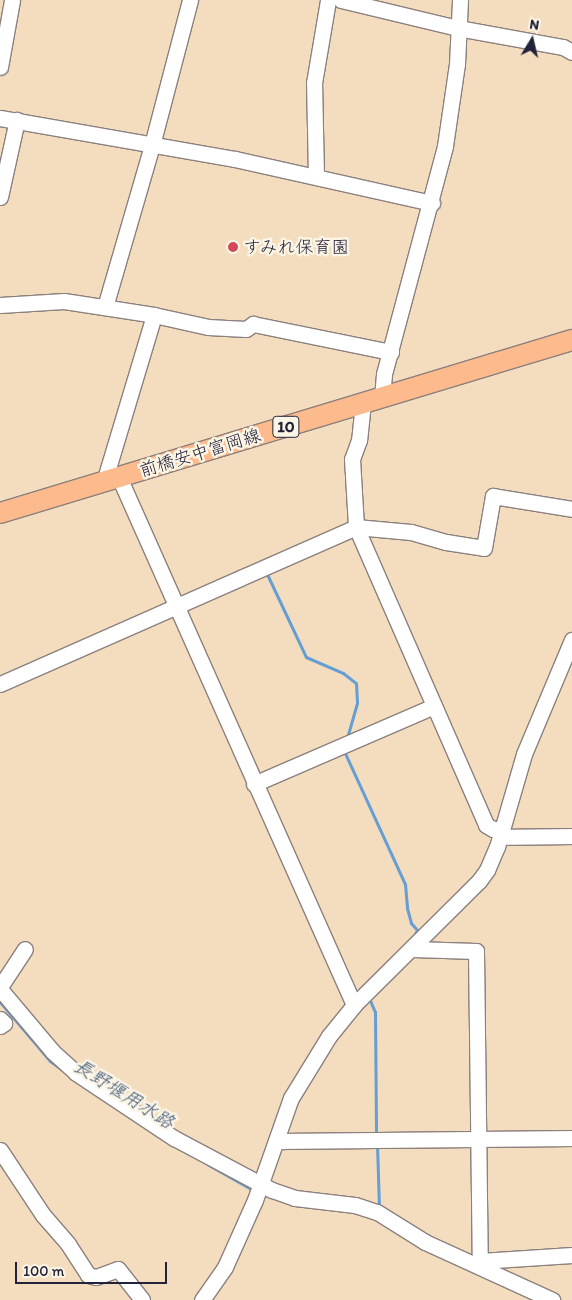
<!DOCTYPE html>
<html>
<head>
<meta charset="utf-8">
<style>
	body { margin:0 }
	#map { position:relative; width:572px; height:1300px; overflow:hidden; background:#f4ddbf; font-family:Itim,"Klee One",sans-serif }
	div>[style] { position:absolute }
	.stream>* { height:3px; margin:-1.5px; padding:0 1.5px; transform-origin:1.5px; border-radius:1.5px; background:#659ed4 }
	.roads { filter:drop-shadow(1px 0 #8b807d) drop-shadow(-1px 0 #8b807d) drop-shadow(0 1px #8b807d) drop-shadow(0 -1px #8b807d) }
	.minor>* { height:15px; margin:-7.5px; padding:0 7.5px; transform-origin:7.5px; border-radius:7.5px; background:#fff }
	.major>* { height:20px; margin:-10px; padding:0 10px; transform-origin:10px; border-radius:10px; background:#fcba8d }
	.dots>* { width:14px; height:14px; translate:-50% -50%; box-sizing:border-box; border:2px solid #fcf5e5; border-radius:50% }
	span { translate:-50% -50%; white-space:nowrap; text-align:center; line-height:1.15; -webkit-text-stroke:5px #fcf5e5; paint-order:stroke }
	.shield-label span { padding:1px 4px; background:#fcf5e5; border:1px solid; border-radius:4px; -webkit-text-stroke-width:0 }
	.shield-label { font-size:16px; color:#22223b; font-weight:700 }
	.poi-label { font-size:18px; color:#22223b }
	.left { translate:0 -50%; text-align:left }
	.street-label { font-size:18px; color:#22223b }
	.water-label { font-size:19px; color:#3d5478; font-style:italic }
	.north { position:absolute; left:507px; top:15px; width:50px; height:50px; -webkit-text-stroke:4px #fcf5e5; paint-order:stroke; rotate:9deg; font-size:14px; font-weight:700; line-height:20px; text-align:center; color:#22223b }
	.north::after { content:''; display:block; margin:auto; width:18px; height:22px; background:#22223b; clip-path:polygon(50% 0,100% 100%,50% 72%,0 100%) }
	.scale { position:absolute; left:15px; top:1262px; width:152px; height:22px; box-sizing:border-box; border:2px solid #22223b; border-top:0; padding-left:6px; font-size:15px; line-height:18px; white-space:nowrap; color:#22223b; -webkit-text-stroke:4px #fcf5e5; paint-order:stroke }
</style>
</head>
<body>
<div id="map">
	<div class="stream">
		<i style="left:266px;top:572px;width:94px;rotate:64.8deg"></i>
		<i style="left:306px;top:657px;width:40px;rotate:23.4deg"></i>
		<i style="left:343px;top:673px;width:16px;rotate:38deg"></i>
		<i style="left:356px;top:683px;width:20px;rotate:87deg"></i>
		<i style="left:357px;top:703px;width:37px;rotate:106deg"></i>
		<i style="left:344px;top:751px;width:146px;rotate:65.4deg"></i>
		<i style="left:405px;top:884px;width:24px;rotate:85deg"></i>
		<i style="left:407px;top:908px;width:16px;rotate:75deg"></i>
		<i style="left:411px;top:923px;width:9px;rotate:49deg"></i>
		<i style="left:417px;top:930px;width:7px;rotate:117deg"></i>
		<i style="left:369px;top:998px;width:15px;rotate:67deg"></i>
		<i style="left:375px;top:1012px;width:123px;rotate:89.5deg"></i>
		<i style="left:0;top:1002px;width:77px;rotate:49.7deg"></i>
		<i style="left:50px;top:1061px;width:67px;rotate:35.8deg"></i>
		<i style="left:377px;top:1144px;width:63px;rotate:88.2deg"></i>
		<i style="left:207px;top:1164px;width:51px;rotate:29.6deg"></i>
	</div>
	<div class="roads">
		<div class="minor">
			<i style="left:341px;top:0;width:120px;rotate:13.5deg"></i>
			<i style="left:458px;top:28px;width:107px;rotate:10.3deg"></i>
			<i style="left:563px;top:47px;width:10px;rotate:29deg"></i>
			<i style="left:0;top:67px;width:68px;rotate:-79.8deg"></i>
			<i style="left:0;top:118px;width:239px;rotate:9.9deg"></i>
			<i style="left:235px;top:159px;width:202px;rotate:12.6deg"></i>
			<i style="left:316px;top:176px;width:93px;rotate:-91.2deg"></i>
			<i style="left:314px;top:83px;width:84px;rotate:-80.4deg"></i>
			<i style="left:0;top:197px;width:79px;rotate:-77.6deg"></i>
			<i style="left:0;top:305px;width:64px;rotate:-3.6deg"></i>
			<i style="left:64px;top:301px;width:91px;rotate:8.8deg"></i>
			<i style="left:154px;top:315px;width:55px;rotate:12.5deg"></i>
			<i style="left:208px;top:327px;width:38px;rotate:3deg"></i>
			<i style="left:246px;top:329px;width:9px;rotate:-36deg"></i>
			<i style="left:253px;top:324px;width:141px;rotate:11.5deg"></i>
			<i style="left:105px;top:307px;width:169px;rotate:-73.8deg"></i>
			<i style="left:152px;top:145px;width:150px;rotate:-75.3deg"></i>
			<i style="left:382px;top:397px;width:23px;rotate:-85deg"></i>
			<i style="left:384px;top:374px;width:236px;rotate:-75deg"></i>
			<i style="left:445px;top:146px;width:83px;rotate:-81.7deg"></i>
			<i style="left:457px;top:64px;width:64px;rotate:-87.3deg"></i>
			<i style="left:363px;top:403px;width:37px;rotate:96deg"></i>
			<i style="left:359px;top:440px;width:20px;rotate:110deg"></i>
			<i style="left:352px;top:459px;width:68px;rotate:86.6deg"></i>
			<i style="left:356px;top:527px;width:325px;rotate:66.4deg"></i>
			<i style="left:486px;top:825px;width:8px;rotate:30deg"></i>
			<i style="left:493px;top:829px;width:9px"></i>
			<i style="left:119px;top:477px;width:578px;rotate:66.01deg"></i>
			<i style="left:104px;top:482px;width:174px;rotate:-73.3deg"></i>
			<i style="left:0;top:684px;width:389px;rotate:-23.8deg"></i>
			<i style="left:356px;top:527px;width:55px;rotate:5.2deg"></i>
			<i style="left:411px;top:532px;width:36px;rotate:16deg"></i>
			<i style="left:446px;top:542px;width:38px;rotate:9deg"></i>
			<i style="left:484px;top:548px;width:53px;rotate:-80.2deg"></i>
			<i style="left:493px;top:496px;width:80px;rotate:9.3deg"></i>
			<i style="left:254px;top:784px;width:196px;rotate:-23.4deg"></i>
			<i style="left:500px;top:837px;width:72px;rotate:-0.8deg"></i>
			<i style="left:412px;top:949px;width:64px;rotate:1.8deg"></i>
			<i style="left:476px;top:951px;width:310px;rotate:89.3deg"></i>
			<i style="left:480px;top:1261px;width:5px;rotate:112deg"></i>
			<i style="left:0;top:987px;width:45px;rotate:-56.7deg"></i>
			<i style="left:0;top:989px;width:82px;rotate:49.9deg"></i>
			<i style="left:53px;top:1052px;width:31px;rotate:42deg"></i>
			<i style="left:76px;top:1073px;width:118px;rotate:33.6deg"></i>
			<i style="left:174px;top:1138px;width:111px;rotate:28deg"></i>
			<i style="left:272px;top:1190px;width:24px;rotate:19deg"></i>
			<i style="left:295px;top:1198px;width:60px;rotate:6.7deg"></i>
			<i style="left:355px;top:1205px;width:23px;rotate:18deg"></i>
			<i style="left:377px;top:1212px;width:57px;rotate:32deg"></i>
			<i style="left:425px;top:1242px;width:140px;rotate:24.5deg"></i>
			<i style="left:0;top:1019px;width:6px;rotate:45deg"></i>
			<i style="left:4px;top:1023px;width:5px;rotate:143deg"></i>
			<i style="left:278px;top:1138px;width:7px;rotate:27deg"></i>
			<i style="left:284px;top:1141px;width:288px;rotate:-0.6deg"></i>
			<i style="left:0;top:1150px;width:78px;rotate:56.5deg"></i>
			<i style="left:43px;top:1215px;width:38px;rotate:49deg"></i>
			<i style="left:68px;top:1244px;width:37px;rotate:57deg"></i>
			<i style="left:88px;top:1275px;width:8px;rotate:14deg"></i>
			<i style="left:96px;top:1277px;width:23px;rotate:-20deg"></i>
			<i style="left:118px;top:1269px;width:39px;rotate:52deg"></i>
			<i style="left:480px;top:1261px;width:92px;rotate:-3.7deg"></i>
			<i style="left:202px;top:1300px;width:40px;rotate:-55.1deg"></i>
			<i style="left:225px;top:1267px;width:73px;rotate:-65.9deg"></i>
			<i style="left:255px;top:1200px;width:108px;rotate:-70.6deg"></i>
			<i style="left:291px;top:1098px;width:73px;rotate:-58.5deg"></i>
			<i style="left:329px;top:1036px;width:40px;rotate:-51deg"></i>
			<i style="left:354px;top:1005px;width:176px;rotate:-44.8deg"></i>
			<i style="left:479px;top:881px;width:14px;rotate:-54deg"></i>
			<i style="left:487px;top:870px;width:25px;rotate:-67deg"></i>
			<i style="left:497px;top:847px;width:97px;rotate:-73.8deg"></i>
			<i style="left:524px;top:754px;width:124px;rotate:-67.2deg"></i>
		</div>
		<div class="major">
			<i style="left:0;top:513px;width:598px;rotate:-16.83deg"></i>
		</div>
	</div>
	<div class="dots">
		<i style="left:233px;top:247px;background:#d1495b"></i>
	</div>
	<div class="shield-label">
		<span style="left:286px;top:427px">10</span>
	</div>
	<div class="poi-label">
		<span class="left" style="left:243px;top:247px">すみれ保育園</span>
	</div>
	<div class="street-label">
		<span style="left:200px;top:453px;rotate:-17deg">前橋安中富岡線</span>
	</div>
	<div class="water-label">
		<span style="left:124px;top:1094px;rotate:32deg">長野堰用水路</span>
	</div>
	<div class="north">N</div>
	<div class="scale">100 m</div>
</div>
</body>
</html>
